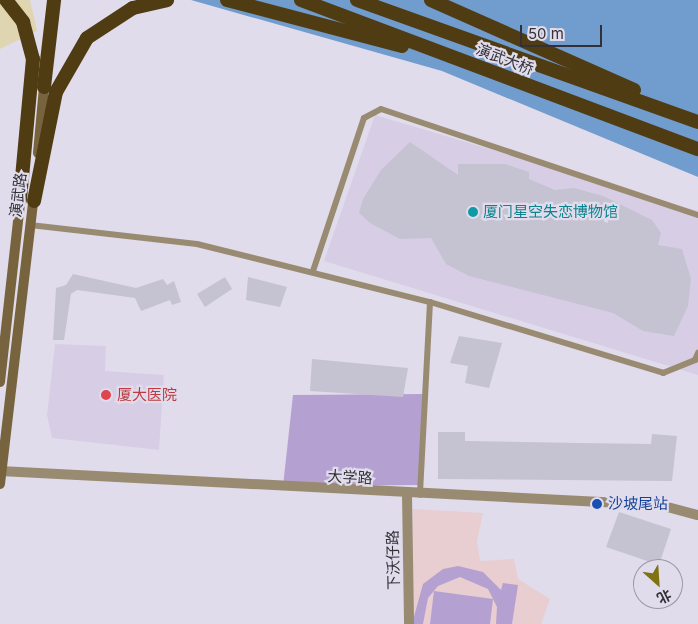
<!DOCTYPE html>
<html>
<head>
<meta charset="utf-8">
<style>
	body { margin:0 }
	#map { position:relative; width:698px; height:624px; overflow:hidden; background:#e1dceb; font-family:Inter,"Noto Sans SC",sans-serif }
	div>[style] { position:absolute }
	.built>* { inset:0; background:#d7cee5 }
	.education>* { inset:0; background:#e8cdd1 }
	.green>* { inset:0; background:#b5a1d1 }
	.sand>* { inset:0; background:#dfd5b0 }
	.water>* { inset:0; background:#709cce }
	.building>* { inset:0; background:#c5c2d2 }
	.service>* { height:6px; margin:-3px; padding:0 3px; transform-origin:3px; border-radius:3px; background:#998b72 }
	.minor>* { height:10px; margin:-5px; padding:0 5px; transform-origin:5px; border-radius:5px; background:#998b72 }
	.tertiary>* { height:10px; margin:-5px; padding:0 5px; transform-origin:5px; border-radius:5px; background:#998b72 }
	.secondary>* { height:10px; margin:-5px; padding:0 5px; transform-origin:5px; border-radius:5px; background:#77633d }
	.trunk>* { height:14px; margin:-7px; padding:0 7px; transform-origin:7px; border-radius:7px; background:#503c12 }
	.dots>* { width:14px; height:14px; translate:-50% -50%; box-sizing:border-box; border:2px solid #e1dceb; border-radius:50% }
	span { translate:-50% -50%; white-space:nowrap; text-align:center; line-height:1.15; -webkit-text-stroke:4.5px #e1dceb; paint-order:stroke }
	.street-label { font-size:15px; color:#333137 }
	.culture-label { font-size:15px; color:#0d838f }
	.left { translate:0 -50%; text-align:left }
	.health-label { font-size:15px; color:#be3a42 }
	.transit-label { font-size:15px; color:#164399 }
	.north { position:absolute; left:633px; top:559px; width:50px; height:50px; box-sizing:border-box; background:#e1dceb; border:1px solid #9b98a3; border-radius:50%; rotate:154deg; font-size:14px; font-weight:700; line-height:20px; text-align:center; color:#333137 }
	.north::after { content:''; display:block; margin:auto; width:18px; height:22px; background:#7e7213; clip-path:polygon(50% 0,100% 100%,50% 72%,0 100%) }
	.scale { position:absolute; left:520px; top:25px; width:82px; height:22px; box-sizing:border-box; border:2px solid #333137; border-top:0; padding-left:6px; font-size:15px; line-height:18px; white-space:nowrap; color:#333137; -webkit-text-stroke:4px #e1dceb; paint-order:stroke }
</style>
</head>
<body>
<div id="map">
	<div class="built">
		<i style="clip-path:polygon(375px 115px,698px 211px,698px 375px,324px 261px)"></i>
		<i style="clip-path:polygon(55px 344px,106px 346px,105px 371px,164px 375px,159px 450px,52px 438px,47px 415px)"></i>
	</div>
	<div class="education">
		<i style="clip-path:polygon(413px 509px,483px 513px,477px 541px,480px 561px,514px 559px,518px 579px,550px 599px,541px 624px,411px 624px)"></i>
	</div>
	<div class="green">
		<i style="clip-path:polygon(423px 394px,420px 485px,283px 486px,293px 395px)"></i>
		<i style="clip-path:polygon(458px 566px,483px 572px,501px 590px,503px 583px,518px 585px,512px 624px,496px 624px,497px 607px,488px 589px,460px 577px,438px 586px,428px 598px,423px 624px,412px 624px,423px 584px,443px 569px)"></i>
		<i style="clip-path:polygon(434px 591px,493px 599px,490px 624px,430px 624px)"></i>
	</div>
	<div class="sand">
		<i style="clip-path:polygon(0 0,30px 0,37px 31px,0 49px)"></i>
	</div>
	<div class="water">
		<i style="clip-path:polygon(191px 0,698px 0,698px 177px,442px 71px)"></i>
	</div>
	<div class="building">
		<i style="clip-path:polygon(410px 142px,458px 175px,458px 164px,505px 164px,529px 172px,529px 179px,555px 190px,574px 188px,603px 196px,652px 220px,661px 233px,658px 245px,682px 249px,691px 279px,688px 306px,674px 336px,643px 331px,613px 313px,469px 276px,446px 264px,431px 238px,400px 239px,370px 223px,359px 213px,363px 199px,381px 170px)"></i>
		<i style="clip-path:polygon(73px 274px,136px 288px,163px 279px,167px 285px,174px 281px,181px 302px,172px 305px,170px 300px,141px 311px,135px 298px,77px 290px,71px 294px,64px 340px,53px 340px,56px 288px,66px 285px)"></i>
		<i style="clip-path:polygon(225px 277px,232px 289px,205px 307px,197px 294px)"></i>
		<i style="clip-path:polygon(248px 277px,287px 287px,280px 307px,246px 300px)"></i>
		<i style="clip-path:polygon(459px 336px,502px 343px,489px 388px,465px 383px,468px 366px,450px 363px)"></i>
		<i style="clip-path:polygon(312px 359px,408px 368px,403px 397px,310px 391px)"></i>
		<i style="clip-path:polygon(438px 432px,465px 432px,465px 441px,580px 443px,651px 444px,652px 434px,677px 436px,672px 481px,438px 479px)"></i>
		<i style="clip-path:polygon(619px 512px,671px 529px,659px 565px,606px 547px)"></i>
	</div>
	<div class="service">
		<i style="left:30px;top:225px;width:168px;rotate:6.5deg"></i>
		<i style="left:197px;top:244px;width:240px;rotate:14deg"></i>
		<i style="left:430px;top:302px;width:193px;rotate:93deg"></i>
		<i style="left:313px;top:271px;width:161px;rotate:-71.6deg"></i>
		<i style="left:364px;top:118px;width:19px;rotate:-28deg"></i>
		<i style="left:381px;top:109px;width:334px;rotate:18.5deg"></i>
		<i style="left:430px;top:302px;width:244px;rotate:16.9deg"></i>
		<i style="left:663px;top:373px;width:35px;rotate:-22deg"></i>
		<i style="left:695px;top:360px;width:8px;rotate:-67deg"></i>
	</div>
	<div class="minor">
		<i style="left:407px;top:494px;width:130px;rotate:89.1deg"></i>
	</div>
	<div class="tertiary">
		<i style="left:0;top:471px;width:661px;rotate:2.95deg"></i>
		<i style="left:660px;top:505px;width:39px;rotate:15deg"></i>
	</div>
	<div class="secondary">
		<i style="left:38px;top:153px;width:66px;rotate:-84.8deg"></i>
		<i style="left:0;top:382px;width:189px;rotate:-83.6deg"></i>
		<i style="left:0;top:484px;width:291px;rotate:-83.3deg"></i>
	</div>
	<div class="trunk">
		<i style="left:6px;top:0;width:28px;rotate:52deg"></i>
		<i style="left:23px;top:22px;width:38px;rotate:75deg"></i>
		<i style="left:33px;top:59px;width:142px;rotate:95.3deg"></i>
		<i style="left:227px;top:0;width:181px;rotate:14.7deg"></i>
		<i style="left:301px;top:0;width:424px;rotate:20.6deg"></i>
		<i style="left:357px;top:0;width:362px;rotate:19.7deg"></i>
		<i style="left:431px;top:0;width:222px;rotate:23.9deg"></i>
		<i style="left:44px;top:87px;width:88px;rotate:-83.4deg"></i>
		<i style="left:34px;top:201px;width:111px;rotate:-78.6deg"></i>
		<i style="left:56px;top:92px;width:62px;rotate:-60.1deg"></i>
		<i style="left:87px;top:38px;width:55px;rotate:-33.1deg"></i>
		<i style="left:133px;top:8px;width:35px;rotate:-13deg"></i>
	</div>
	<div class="dots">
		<i style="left:473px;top:212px;background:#0f9aa8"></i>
		<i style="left:106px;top:395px;background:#e0444e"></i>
		<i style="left:597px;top:504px;background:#1a4fb4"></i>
	</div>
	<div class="street-label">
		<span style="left:505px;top:59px;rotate:21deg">演武大桥</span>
		<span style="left:18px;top:195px;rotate:-83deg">演武路</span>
		<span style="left:350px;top:477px;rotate:3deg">大学路</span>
		<span style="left:393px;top:560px;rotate:-91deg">下沃仔路</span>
	</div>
	<div class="culture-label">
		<span class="left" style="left:483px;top:212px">厦门星空失恋博物馆</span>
	</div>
	<div class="health-label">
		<span class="left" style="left:117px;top:395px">厦大医院</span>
	</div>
	<div class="transit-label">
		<span class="left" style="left:608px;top:504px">沙坡尾站</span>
	</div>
	<div class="north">北</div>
	<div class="scale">50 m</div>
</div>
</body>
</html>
